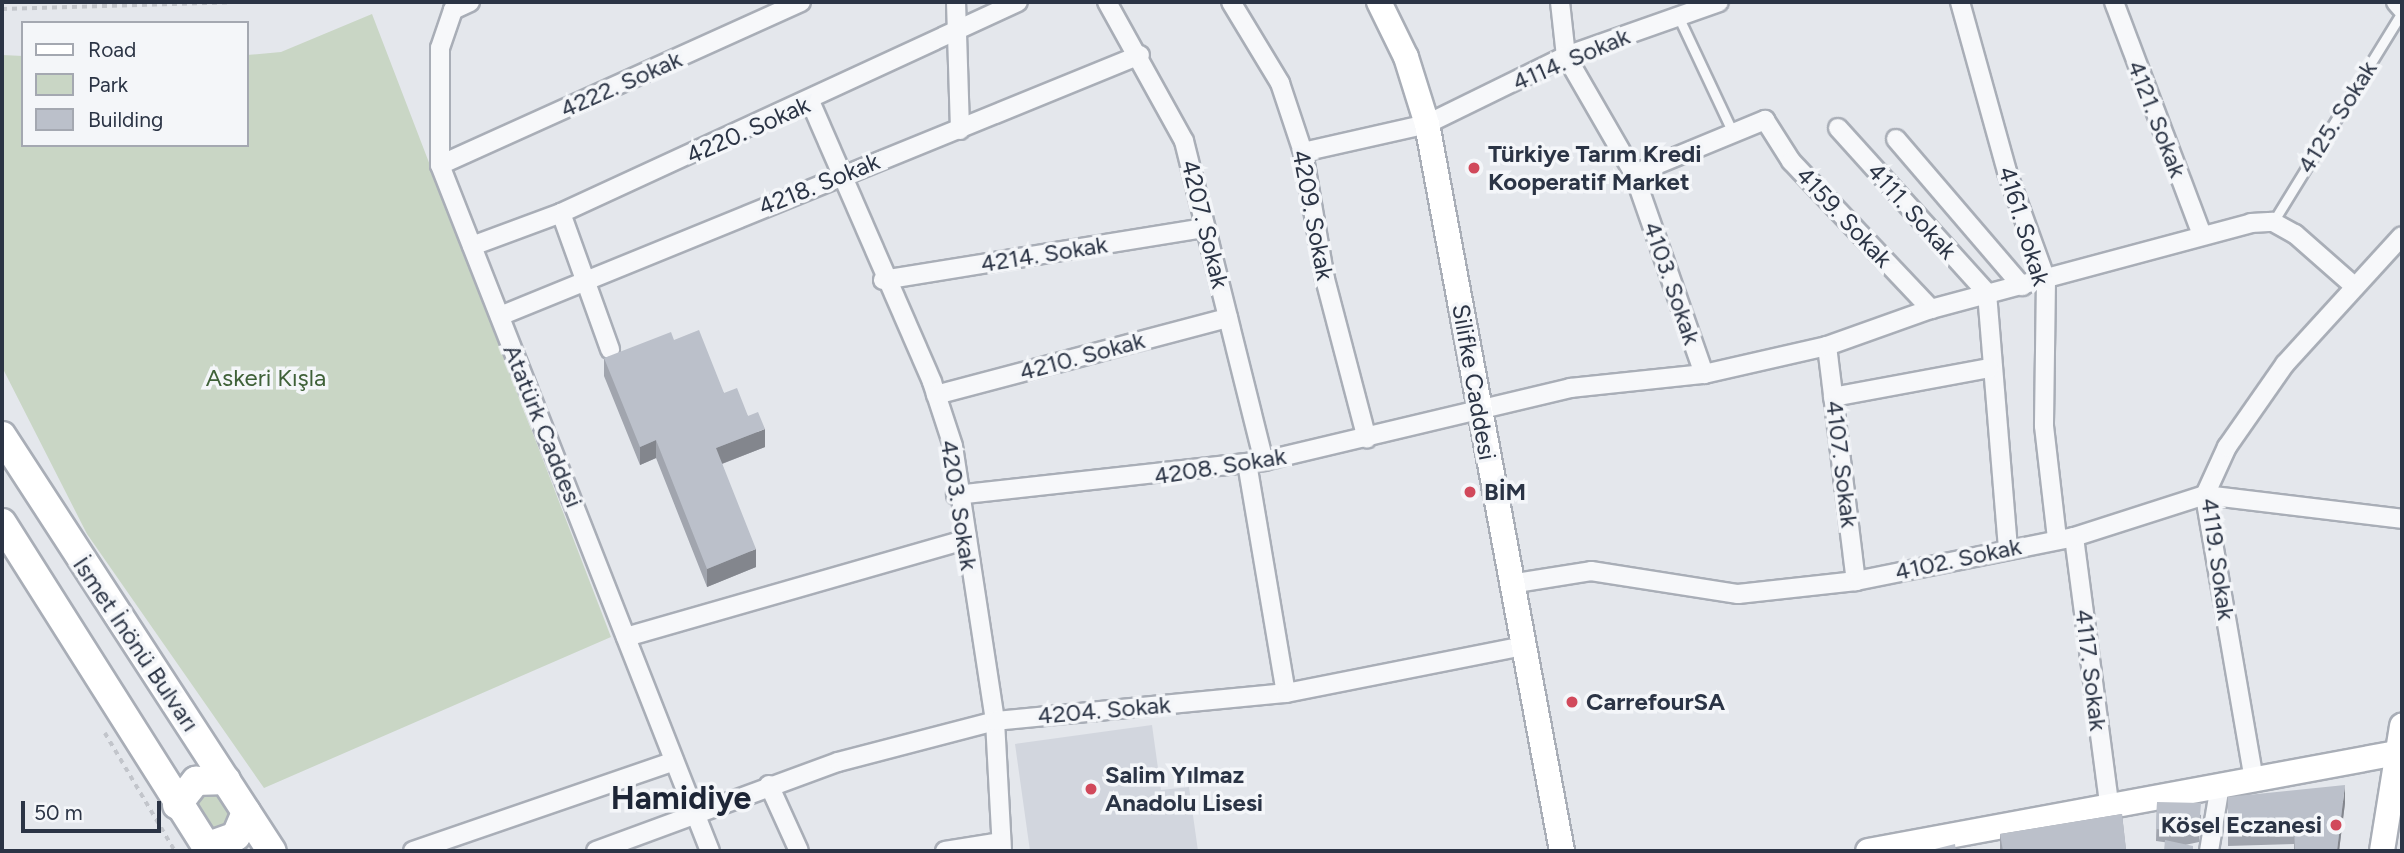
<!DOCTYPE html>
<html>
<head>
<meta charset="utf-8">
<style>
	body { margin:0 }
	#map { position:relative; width:2404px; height:853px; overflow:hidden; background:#e4e7ec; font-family:Figtree,sans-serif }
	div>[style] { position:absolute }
	.built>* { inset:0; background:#d2d6de }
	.green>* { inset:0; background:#c9d6c5 }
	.path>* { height:3.5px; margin-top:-1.75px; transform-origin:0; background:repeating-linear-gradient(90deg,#c2c5cb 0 5px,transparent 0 10px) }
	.roads { filter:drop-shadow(2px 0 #a9aeb7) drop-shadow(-2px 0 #a9aeb7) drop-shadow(0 2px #a9aeb7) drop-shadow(0 -2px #a9aeb7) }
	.lane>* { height:9px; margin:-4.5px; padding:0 4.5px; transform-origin:4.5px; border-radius:4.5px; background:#f7f8fa }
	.street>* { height:18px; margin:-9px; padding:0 9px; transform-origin:9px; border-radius:9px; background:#f7f8fa }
	.secondary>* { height:24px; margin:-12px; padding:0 12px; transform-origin:12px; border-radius:12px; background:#fff }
	.primary>* { height:28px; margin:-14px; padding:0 14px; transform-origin:14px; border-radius:14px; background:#fff }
	.wall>* { inset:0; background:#a1a5ae }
	.shaded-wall>* { inset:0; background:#83868d }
	.building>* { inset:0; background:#bbc0ca }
	.dots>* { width:19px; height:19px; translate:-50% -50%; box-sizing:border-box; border:4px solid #f4f6f9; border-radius:50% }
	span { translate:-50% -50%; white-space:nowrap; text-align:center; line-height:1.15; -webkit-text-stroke:7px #f4f6f9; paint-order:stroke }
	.street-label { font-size:24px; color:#2b3445 }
	.poi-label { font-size:24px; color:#2b3445; font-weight:700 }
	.left { translate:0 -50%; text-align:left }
	.right { translate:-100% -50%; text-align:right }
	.park-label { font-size:24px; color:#3f6138 }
	.district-label { font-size:32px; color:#1d2536; font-weight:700 }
	.frame { position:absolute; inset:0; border:4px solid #2b3445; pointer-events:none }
	.legend { position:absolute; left:21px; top:21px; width:228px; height:126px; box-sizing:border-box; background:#f4f6f9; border:2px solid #a4a8b1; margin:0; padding:9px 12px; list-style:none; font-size:21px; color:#2b3445 }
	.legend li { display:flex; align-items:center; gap:14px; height:35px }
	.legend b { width:35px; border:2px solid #a4a8b1 }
	.scale { position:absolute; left:21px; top:801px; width:140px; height:32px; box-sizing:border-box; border:4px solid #2b3445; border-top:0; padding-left:9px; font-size:21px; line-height:24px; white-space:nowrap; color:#2b3445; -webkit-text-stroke:5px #f4f6f9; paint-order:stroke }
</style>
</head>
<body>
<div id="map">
	<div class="built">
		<i style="clip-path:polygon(1152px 725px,1161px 790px,1189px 787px,1198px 851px,1030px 851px,1015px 744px)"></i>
	</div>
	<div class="green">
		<i style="clip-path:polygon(372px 14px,611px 637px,264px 788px,87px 534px,2px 367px,2px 55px,23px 56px,23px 145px,247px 145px,247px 55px,281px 52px)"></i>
		<i style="clip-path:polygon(213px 789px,234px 821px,217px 834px,194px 800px)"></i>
	</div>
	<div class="path">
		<i style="left:2px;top:9px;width:230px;rotate:-1.7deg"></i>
		<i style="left:105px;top:733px;width:137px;rotate:59.3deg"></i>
	</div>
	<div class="roads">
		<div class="lane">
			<i style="left:1678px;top:16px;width:129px;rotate:64.8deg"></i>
			<i style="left:2273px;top:222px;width:246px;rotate:-58.4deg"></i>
		</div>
		<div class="street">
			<i style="left:470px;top:2px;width:19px;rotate:155deg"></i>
			<i style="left:453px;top:10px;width:40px;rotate:108.9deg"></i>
			<i style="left:440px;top:48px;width:117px;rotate:90deg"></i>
			<i style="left:440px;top:165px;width:737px;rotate:68.52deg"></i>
			<i style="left:956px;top:2px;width:128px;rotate:88.2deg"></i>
			<i style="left:1107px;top:2px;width:159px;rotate:61deg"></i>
			<i style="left:1184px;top:141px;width:330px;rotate:76deg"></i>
			<i style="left:1231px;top:2px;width:95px;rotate:58.8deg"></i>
			<i style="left:1280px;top:83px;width:73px;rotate:71.6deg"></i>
			<i style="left:1303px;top:152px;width:129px;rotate:80.2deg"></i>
			<i style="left:1325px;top:279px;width:165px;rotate:75.3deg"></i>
			<i style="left:1560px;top:2px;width:54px;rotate:83.7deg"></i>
			<i style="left:1566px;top:56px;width:136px;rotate:60deg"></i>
			<i style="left:1634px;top:174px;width:212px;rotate:70.7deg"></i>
			<i style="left:1960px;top:2px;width:176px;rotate:74.5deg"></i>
			<i style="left:2007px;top:172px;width:115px;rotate:70.1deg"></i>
			<i style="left:2046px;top:280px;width:146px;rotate:90.8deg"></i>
			<i style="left:2044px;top:426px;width:114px;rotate:83.4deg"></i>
			<i style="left:2114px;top:2px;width:249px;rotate:69.3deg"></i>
			<i style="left:2396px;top:2px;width:9px;rotate:49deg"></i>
			<i style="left:810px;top:101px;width:306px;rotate:66.5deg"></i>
			<i style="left:932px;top:382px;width:67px;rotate:71.8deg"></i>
			<i style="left:953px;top:446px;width:278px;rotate:81.3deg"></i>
			<i style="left:995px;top:721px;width:130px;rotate:86.9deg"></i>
			<i style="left:1838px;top:128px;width:222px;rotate:47.9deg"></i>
			<i style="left:1987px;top:293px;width:254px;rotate:85.3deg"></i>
			<i style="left:1896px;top:139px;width:194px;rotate:49.4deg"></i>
			<i style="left:1303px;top:152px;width:127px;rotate:-12.7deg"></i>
			<i style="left:1427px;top:124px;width:155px;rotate:-26.1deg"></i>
			<i style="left:1566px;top:56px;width:162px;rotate:-19.4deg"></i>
			<i style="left:440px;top:165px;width:396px;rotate:-24.3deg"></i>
			<i style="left:1634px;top:174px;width:142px;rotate:-22.4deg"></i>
			<i style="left:1765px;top:120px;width:49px;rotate:57.6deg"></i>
			<i style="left:1791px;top:161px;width:204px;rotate:46.6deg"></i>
			<i style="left:561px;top:213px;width:145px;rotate:70.2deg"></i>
			<i style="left:472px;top:246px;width:95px;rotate:-20.3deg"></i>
			<i style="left:561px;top:213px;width:503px;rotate:-24.78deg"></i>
			<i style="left:883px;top:280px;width:326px;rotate:-9.2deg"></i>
			<i style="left:500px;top:316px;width:691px;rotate:-22.19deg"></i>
			<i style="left:1827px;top:346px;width:237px;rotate:83deg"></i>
			<i style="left:936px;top:395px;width:302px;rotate:-14.8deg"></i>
			<i style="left:1833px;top:397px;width:159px;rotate:-10.5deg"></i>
			<i style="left:1247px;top:463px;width:233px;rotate:80.4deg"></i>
			<i style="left:956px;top:495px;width:310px;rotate:-6.3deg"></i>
			<i style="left:1264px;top:461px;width:315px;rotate:-13.4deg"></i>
			<i style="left:1570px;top:388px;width:135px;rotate:-6deg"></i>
			<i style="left:1704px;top:374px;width:126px;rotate:-12.8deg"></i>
			<i style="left:1827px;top:346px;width:110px;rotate:-19.6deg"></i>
			<i style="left:1931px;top:309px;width:331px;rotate:-15deg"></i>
			<i style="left:2251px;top:223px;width:22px;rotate:-3deg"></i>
			<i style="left:2273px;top:222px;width:25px;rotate:29deg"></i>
			<i style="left:2295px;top:234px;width:76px;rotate:41.3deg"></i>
			<i style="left:2074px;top:537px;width:269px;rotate:82.5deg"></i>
			<i style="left:1510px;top:584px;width:82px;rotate:-9.1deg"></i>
			<i style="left:1591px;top:571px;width:149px;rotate:8.9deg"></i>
			<i style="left:1738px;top:594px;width:119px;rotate:-6.3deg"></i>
			<i style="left:1856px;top:581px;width:222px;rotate:-11.4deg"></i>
			<i style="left:2074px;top:537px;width:138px;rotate:-17.8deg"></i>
			<i style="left:2205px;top:495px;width:198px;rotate:6.9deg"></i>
			<i style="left:626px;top:637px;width:352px;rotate:-16deg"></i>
			<i style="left:2254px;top:780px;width:289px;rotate:-99.8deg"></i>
			<i style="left:2205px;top:495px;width:53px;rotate:-65.4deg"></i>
			<i style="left:2227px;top:447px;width:101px;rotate:-55.1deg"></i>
			<i style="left:2285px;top:364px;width:173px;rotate:-47.6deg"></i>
			<i style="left:769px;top:785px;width:72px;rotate:65.6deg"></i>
			<i style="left:413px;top:851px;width:276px;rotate:-19deg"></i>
			<i style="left:596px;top:851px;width:258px;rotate:-20.2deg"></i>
			<i style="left:838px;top:762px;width:162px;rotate:-14.6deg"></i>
			<i style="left:995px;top:721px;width:292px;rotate:-5.5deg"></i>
			<i style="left:1286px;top:693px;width:242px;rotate:-11.2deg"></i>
			<i style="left:945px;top:851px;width:57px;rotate:-9.1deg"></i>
			<i style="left:2209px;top:851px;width:67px;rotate:-80.5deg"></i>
		</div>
		<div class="secondary">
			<i style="left:1379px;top:2px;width:61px;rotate:63.9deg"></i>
			<i style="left:1406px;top:57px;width:70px;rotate:72.6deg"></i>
			<i style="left:1427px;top:124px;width:739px;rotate:79.48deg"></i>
			<i style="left:1868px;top:851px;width:543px;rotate:-10.5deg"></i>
			<i style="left:2382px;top:851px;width:127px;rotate:-80.9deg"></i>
		</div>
		<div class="primary">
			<i style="left:2px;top:436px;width:495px;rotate:57deg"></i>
			<i style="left:2px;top:523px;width:388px;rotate:57.7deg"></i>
			<i style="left:177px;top:805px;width:31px;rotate:-52deg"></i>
			<i style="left:196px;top:781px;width:30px;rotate:-2deg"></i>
			<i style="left:206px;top:847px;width:32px;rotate:-20deg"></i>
			<i style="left:236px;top:836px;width:26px;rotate:-67deg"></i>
		</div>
	</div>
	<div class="wall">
		<i style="clip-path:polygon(674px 340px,724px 393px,748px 416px,765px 447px,722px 464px,756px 567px,707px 587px,656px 458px,640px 465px,604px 376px,604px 358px)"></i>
		<i style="clip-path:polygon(2228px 797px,2345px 803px,2339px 851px,2294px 851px,2294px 844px,2228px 846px)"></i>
		<i style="clip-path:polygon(2157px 802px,2201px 815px,2199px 842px,2185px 845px,2156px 841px)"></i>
		<i style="clip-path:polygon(2122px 814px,2126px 851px,2000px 851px,2000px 834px)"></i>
	</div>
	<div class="shaded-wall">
		<i style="clip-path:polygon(765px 429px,765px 447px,716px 466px,716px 448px)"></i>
		<i style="clip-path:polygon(656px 440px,656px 458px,640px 465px,640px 447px)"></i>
		<i style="clip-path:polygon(756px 549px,756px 567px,707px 587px,707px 569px)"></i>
		<i style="clip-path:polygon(2345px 785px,2345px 803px,2339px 851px,2337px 851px)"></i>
	</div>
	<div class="building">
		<i style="clip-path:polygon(699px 330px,724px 393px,737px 388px,748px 416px,758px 412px,765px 429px,716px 448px,756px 549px,707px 569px,656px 440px,640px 447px,604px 358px,671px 332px,674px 340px)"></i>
		<i style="clip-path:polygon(2345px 785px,2337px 851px,2295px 851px,2294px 826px,2228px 828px,2228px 797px)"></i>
		<i style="clip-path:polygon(2157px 802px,2201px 803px,2199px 830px,2166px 836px,2167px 830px,2156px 829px)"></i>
		<i style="clip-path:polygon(2122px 814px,2126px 849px,2115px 851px,2003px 851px,2000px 834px)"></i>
		<i style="clip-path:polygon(2165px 840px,2193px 846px,2193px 851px,2164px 851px)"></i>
		<i style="clip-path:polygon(1955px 844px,1956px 851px,1927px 851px)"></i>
	</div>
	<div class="dots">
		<i style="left:1474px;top:168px;background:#d1495b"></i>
		<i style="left:1470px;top:492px;background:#d1495b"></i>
		<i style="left:1572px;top:702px;background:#d1495b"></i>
		<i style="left:1091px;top:789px;background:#d1495b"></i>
		<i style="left:2336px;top:825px;background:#d1495b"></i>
	</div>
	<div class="street-label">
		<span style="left:1571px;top:59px;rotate:-23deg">4114. Sokak</span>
		<span style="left:621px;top:84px;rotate:-24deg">4222. Sokak</span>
		<span style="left:2337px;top:117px;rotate:-58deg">4125. Sokak</span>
		<span style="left:2157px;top:119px;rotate:69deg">4121. Sokak</span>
		<span style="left:748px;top:130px;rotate:-24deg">4220. Sokak</span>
		<span style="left:819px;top:184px;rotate:-22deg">4218. Sokak</span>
		<span style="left:1912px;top:211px;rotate:48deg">4111. Sokak</span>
		<span style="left:1313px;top:215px;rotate:79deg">4209. Sokak</span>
		<span style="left:1844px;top:217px;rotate:47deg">4159. Sokak</span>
		<span style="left:1205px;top:224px;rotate:76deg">4207. Sokak</span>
		<span style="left:2024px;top:226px;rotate:73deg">4161. Sokak</span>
		<span style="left:1044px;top:254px;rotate:-9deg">4214. Sokak</span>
		<span style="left:1672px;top:283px;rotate:71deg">4103. Sokak</span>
		<span style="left:1082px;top:356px;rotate:-15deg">4210. Sokak</span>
		<span style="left:1474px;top:382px;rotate:80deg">Silifke Caddesi</span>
		<span style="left:543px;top:426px;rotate:68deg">Atatürk Caddesi</span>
		<span style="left:1842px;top:464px;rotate:83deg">4107. Sokak</span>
		<span style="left:1220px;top:466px;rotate:-9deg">4208. Sokak</span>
		<span style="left:959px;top:505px;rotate:81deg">4203. Sokak</span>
		<span style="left:1958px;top:559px;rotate:-12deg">4102. Sokak</span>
		<span style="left:2218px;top:559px;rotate:82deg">4119. Sokak</span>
		<span style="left:136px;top:644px;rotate:56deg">İsmet İnönü Bulvarı</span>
		<span style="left:2091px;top:670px;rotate:83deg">4117. Sokak</span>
		<span style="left:1104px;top:710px;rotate:-5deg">4204. Sokak</span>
	</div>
	<div class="poi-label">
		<span class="left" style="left:1488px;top:168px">Türkiye Tarım Kredi<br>Kooperatif Market</span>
		<span class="left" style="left:1484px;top:492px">BİM</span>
		<span class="left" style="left:1586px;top:702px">CarrefourSA</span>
		<span class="left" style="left:1105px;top:789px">Salim Yılmaz<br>Anadolu Lisesi</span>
		<span class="right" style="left:2322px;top:825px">Kösel Eczanesi</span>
	</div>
	<div class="park-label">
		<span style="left:266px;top:378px">Askeri Kışla</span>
	</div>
	<div class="district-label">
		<span style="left:681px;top:798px">Hamidiye</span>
	</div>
	<div class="frame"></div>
	<ul class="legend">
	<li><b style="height:9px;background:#fff"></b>Road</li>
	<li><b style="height:19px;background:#c9d6c5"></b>Park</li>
	<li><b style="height:19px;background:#bbc0ca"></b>Building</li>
	</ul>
	<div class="scale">50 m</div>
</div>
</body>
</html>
